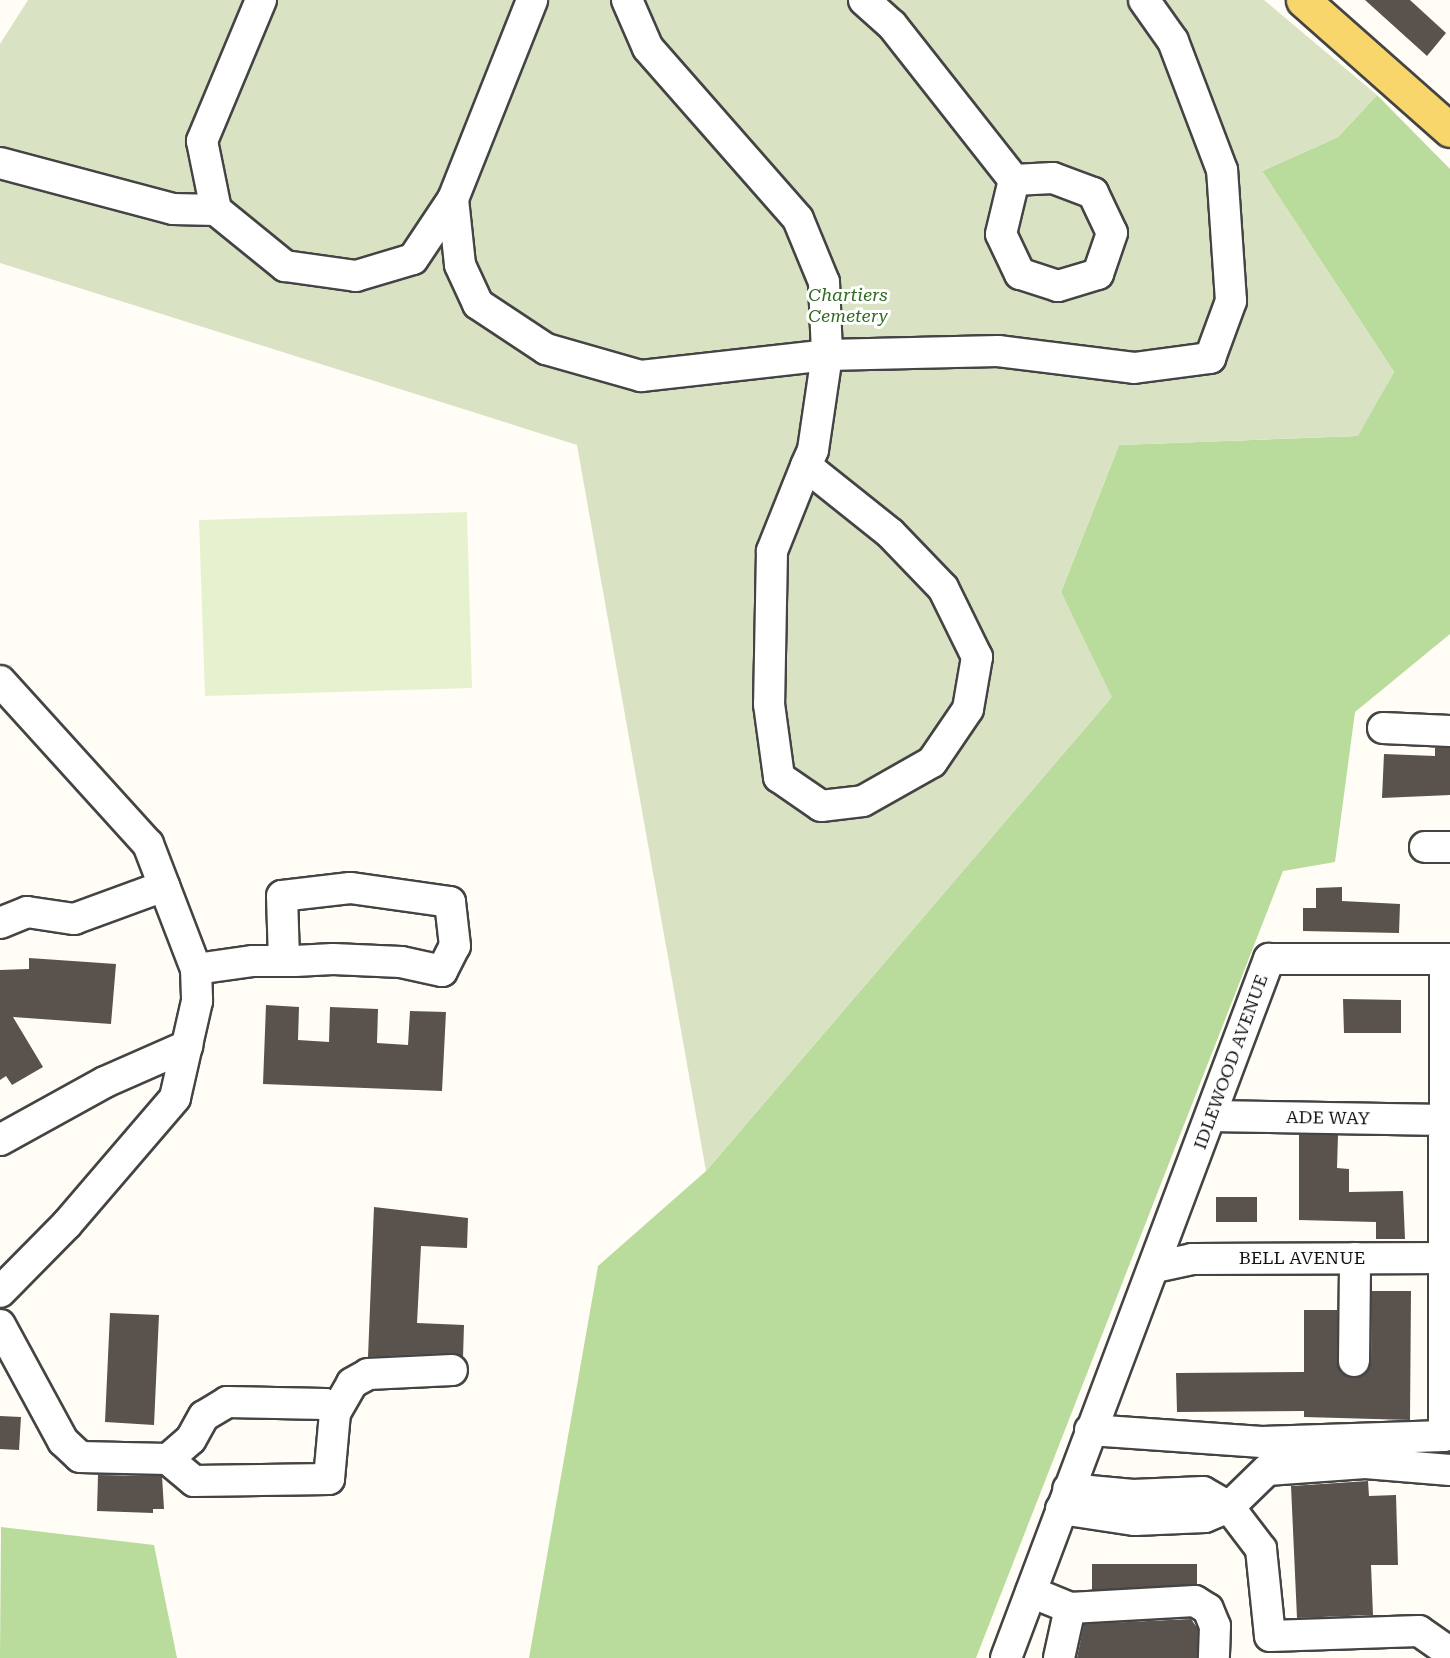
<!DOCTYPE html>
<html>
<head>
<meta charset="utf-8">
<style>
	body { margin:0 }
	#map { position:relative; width:1450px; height:1658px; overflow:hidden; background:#fffdf5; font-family:"Roboto Serif",serif }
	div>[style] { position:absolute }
	.forest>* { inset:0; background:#b9dc9c }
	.cemetery>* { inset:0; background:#d9e3c4 }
	.pitch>* { inset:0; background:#e6f2cf }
	.building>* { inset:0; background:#5a524d }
	.roads { filter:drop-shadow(2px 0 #444) drop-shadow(-2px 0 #444) drop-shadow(0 2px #444) drop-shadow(0 -2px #444) }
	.minor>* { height:30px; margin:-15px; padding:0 15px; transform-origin:15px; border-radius:15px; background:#fff }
	.major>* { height:33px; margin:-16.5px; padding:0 16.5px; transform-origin:16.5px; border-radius:16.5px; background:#f9d66b }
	span { translate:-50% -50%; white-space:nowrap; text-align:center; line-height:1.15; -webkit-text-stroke:6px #fff; paint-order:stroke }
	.park-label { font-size:18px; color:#2f6b1f; font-style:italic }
	.street-label { font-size:18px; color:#111 }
</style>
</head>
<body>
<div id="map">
	<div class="forest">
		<i style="clip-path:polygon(1377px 95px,1450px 169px,1450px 634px,1355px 712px,1335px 862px,1283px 871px,976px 1658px,529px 1658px,598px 1266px,706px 1171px,1111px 698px,1061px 592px,1119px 445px,1357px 436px,1394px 372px,1262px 171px,1338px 137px)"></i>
		<i style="clip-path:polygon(1px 1527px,154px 1545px,177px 1658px,0 1658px)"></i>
	</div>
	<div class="cemetery">
		<i style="clip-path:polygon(28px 0,1264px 0,1377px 95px,1338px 137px,1262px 171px,1394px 372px,1358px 436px,1119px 445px,1061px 592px,1112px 697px,706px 1171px,577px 445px,0 263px,0 44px)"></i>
	</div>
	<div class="pitch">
		<i style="clip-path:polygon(467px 512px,472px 688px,205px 696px,199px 520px)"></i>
	</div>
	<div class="building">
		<i style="clip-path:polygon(1365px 0,1410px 0,1446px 33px,1427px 56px)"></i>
		<i style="clip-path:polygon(1435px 748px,1450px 748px,1450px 795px,1382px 798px,1384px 754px,1435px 756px)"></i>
		<i style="clip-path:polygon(1342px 887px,1342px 901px,1400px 904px,1399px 933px,1303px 931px,1303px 908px,1316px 908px,1316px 888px)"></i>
		<i style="clip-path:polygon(29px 958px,116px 964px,111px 1024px,13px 1017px,43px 1067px,12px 1085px,6px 1076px,0 1080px,0 970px,29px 969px)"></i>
		<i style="clip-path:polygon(1343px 999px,1401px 1000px,1401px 1033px,1344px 1033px)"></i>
		<i style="clip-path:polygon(266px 1005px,299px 1007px,298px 1040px,329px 1042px,330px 1007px,378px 1009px,377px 1043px,408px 1045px,410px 1011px,446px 1012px,442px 1091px,263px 1084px)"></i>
		<i style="clip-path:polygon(1299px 1135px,1338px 1135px,1337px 1168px,1349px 1169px,1349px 1192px,1403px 1191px,1405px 1239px,1376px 1239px,1376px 1222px,1299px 1220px)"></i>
		<i style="clip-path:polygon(1216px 1197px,1257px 1197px,1257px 1222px,1216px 1222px)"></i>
		<i style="clip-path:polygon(374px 1207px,468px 1218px,467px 1248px,421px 1246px,417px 1323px,464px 1325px,463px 1357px,451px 1353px,368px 1357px)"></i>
		<i style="clip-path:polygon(1372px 1291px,1411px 1291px,1410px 1420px,1304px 1417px,1304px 1411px,1177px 1412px,1176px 1373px,1304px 1372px,1304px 1310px,1337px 1310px,1339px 1369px,1353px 1378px,1363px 1376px,1371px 1361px)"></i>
		<i style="clip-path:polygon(110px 1313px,159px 1315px,154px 1425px,105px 1422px)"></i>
		<i style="clip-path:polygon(0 1416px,21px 1417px,19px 1450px,0 1449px)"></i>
		<i style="clip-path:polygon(98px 1475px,162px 1476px,164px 1509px,153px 1509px,153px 1513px,97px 1511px)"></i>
		<i style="clip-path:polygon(1368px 1481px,1369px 1496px,1396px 1495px,1398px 1565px,1371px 1565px,1373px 1615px,1297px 1618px,1291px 1486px)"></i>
		<i style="clip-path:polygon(1092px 1564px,1197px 1564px,1197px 1585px,1092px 1590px)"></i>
		<i style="clip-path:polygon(1191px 1619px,1198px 1629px,1197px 1658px,1077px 1658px,1084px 1624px)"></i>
	</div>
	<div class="roads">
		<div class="minor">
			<i style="left:261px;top:0;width:153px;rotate:112.7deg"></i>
			<i style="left:202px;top:141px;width:70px;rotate:78.5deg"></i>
			<i style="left:216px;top:210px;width:89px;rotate:39.1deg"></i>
			<i style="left:285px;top:266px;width:72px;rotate:8deg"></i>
			<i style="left:356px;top:276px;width:59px;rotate:-16.6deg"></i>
			<i style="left:413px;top:259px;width:72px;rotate:-56.3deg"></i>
			<i style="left:453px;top:199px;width:214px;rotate:-68.3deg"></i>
			<i style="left:627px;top:0;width:52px;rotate:66.4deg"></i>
			<i style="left:648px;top:48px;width:227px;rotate:48.7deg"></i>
			<i style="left:798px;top:219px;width:68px;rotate:67.6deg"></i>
			<i style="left:824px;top:282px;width:73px;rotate:87.6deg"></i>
			<i style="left:827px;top:355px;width:96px;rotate:98.4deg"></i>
			<i style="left:813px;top:450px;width:17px;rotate:114deg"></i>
			<i style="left:806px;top:466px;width:92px;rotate:111.8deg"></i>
			<i style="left:772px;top:551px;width:153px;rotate:91.1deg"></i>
			<i style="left:769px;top:704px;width:74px;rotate:82.2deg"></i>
			<i style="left:779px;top:777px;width:51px;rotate:34.6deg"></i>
			<i style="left:821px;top:806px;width:42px;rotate:-6.8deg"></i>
			<i style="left:863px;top:801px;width:79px;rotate:-29.5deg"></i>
			<i style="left:932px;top:762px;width:64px;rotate:-55.8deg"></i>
			<i style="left:968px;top:709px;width:53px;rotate:-80.2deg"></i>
			<i style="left:977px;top:657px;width:77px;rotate:-116.2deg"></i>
			<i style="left:943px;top:588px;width:76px;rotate:-133.9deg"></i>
			<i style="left:890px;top:533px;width:107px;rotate:-141.4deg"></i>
			<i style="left:864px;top:0;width:38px;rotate:42deg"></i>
			<i style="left:892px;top:25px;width:197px;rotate:51.8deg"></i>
			<i style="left:0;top:163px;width:179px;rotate:14.9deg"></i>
			<i style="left:173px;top:209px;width:43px;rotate:1.3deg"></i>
			<i style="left:1053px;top:178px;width:43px;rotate:20.6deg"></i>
			<i style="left:1093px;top:193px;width:44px;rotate:64.6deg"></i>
			<i style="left:1112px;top:233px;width:43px;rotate:108.9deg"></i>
			<i style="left:1098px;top:274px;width:42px;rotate:163.3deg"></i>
			<i style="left:1058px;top:286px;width:40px;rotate:-162deg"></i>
			<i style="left:1020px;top:274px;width:44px;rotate:-115.4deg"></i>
			<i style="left:1001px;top:234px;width:56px;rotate:-76.5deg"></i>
			<i style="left:1014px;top:180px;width:39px;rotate:-3deg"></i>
			<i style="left:453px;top:199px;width:66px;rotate:83.9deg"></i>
			<i style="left:460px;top:265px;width:43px;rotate:65.2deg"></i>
			<i style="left:478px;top:304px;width:82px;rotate:33.5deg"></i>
			<i style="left:546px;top:349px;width:99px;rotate:15.9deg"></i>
			<i style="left:641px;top:376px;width:187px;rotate:-6.4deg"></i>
			<i style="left:827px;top:355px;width:171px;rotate:-1.3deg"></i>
			<i style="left:998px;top:351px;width:137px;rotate:7.1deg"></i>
			<i style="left:1134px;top:368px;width:77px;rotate:-7.5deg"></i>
			<i style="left:1210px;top:358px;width:61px;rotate:-69.8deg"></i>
			<i style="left:1231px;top:301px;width:131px;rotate:-93.9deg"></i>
			<i style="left:1222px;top:170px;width:138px;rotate:-110.8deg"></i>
			<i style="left:1173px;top:41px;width:50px;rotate:-125.3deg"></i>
			<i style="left:0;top:681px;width:220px;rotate:47.8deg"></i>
			<i style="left:148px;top:844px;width:134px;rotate:69deg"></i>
			<i style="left:196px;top:969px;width:32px;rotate:88deg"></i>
			<i style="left:197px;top:1001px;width:99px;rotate:102.8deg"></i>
			<i style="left:175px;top:1098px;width:166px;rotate:130.6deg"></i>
			<i style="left:67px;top:1224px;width:95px;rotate:134.6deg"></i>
			<i style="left:1383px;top:728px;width:67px;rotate:2.6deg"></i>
			<i style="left:1425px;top:847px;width:25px"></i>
			<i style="left:0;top:923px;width:29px;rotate:-22deg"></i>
			<i style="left:27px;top:912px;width:48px;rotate:8.5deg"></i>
			<i style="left:74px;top:919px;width:96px;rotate:-20.1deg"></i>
			<i style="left:196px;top:969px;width:58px;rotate:-8deg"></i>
			<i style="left:253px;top:961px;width:42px"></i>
			<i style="left:295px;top:961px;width:38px;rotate:-3deg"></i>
			<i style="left:333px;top:959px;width:68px;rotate:2.5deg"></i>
			<i style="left:401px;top:962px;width:42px;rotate:12.4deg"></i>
			<i style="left:442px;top:971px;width:28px;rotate:-63deg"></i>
			<i style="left:455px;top:946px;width:44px;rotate:-96.5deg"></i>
			<i style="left:450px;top:902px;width:101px;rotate:-172deg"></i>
			<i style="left:350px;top:888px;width:68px;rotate:173.3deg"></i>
			<i style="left:282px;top:896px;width:65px;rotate:88.2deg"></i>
			<i style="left:1211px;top:1116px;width:234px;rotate:1deg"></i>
			<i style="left:0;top:1140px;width:120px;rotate:-28.9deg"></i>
			<i style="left:105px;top:1082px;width:90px;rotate:-23.7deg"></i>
			<i style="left:1155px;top:1267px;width:38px;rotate:-12deg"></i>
			<i style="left:1192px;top:1259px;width:258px;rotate:-0.2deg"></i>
			<i style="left:0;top:1325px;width:132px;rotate:61.5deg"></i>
			<i style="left:63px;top:1441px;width:23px;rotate:43deg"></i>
			<i style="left:80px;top:1457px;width:88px;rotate:1.3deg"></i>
			<i style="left:168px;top:1459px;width:30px;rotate:-41deg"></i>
			<i style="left:191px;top:1439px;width:26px;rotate:-61deg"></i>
			<i style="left:204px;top:1416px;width:27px;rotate:-31deg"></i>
			<i style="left:227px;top:1402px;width:98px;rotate:1.2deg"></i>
			<i style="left:325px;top:1404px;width:13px;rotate:42deg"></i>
			<i style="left:335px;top:1413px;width:66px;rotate:95.2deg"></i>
			<i style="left:329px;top:1479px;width:135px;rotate:179.2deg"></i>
			<i style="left:194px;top:1481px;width:34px;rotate:-140deg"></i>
			<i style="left:1354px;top:1361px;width:103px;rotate:-89.4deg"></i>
			<i style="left:335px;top:1413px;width:34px;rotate:-60deg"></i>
			<i style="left:352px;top:1383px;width:18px;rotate:-29deg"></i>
			<i style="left:368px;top:1374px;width:84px;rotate:-2.7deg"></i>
			<i style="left:1090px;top:1430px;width:172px;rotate:4deg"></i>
			<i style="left:1262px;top:1442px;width:182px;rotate:-1.9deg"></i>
			<i style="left:1444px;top:1436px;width:477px;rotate:-89.9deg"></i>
			<i style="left:1450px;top:1470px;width:85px;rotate:-175.3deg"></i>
			<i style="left:1365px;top:1463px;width:98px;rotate:175.9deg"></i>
			<i style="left:1267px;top:1470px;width:53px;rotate:135.8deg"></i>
			<i style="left:1229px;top:1507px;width:53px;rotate:52.7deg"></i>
			<i style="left:1261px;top:1549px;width:87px;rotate:84.1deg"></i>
			<i style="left:1270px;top:1636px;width:149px;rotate:-1.9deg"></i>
			<i style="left:1419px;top:1631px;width:38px;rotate:35deg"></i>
			<i style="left:1061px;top:1509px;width:75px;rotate:8.5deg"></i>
			<i style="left:1135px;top:1520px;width:70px;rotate:-2.5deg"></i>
			<i style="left:1205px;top:1517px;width:26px;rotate:-23deg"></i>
			<i style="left:1229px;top:1507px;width:30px;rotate:-150deg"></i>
			<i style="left:1203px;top:1492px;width:70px;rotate:177.5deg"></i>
			<i style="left:1133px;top:1495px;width:65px;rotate:-174.7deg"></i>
			<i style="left:1031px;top:1592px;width:42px;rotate:22.3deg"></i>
			<i style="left:1070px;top:1608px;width:125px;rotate:-3.2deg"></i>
			<i style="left:1195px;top:1601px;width:15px;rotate:32deg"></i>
			<i style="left:1208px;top:1609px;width:18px;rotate:68deg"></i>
			<i style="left:1215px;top:1626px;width:32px;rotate:92deg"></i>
			<i style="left:1006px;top:1658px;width:747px;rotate:-69.38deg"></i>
			<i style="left:1269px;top:959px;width:181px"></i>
			<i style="left:1059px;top:1658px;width:51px;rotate:-77.6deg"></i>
		</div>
		<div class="major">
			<i style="left:1303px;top:0;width:196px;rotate:41.5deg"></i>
		</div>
	</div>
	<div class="park-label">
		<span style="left:848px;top:306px">Chartiers<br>Cemetery</span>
	</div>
	<div class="street-label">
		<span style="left:1231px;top:1062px;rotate:-70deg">IDLEWOOD AVENUE</span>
		<span style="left:1328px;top:1118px;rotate:1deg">ADE WAY</span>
		<span style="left:1302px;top:1258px">BELL AVENUE</span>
	</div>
</div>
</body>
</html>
